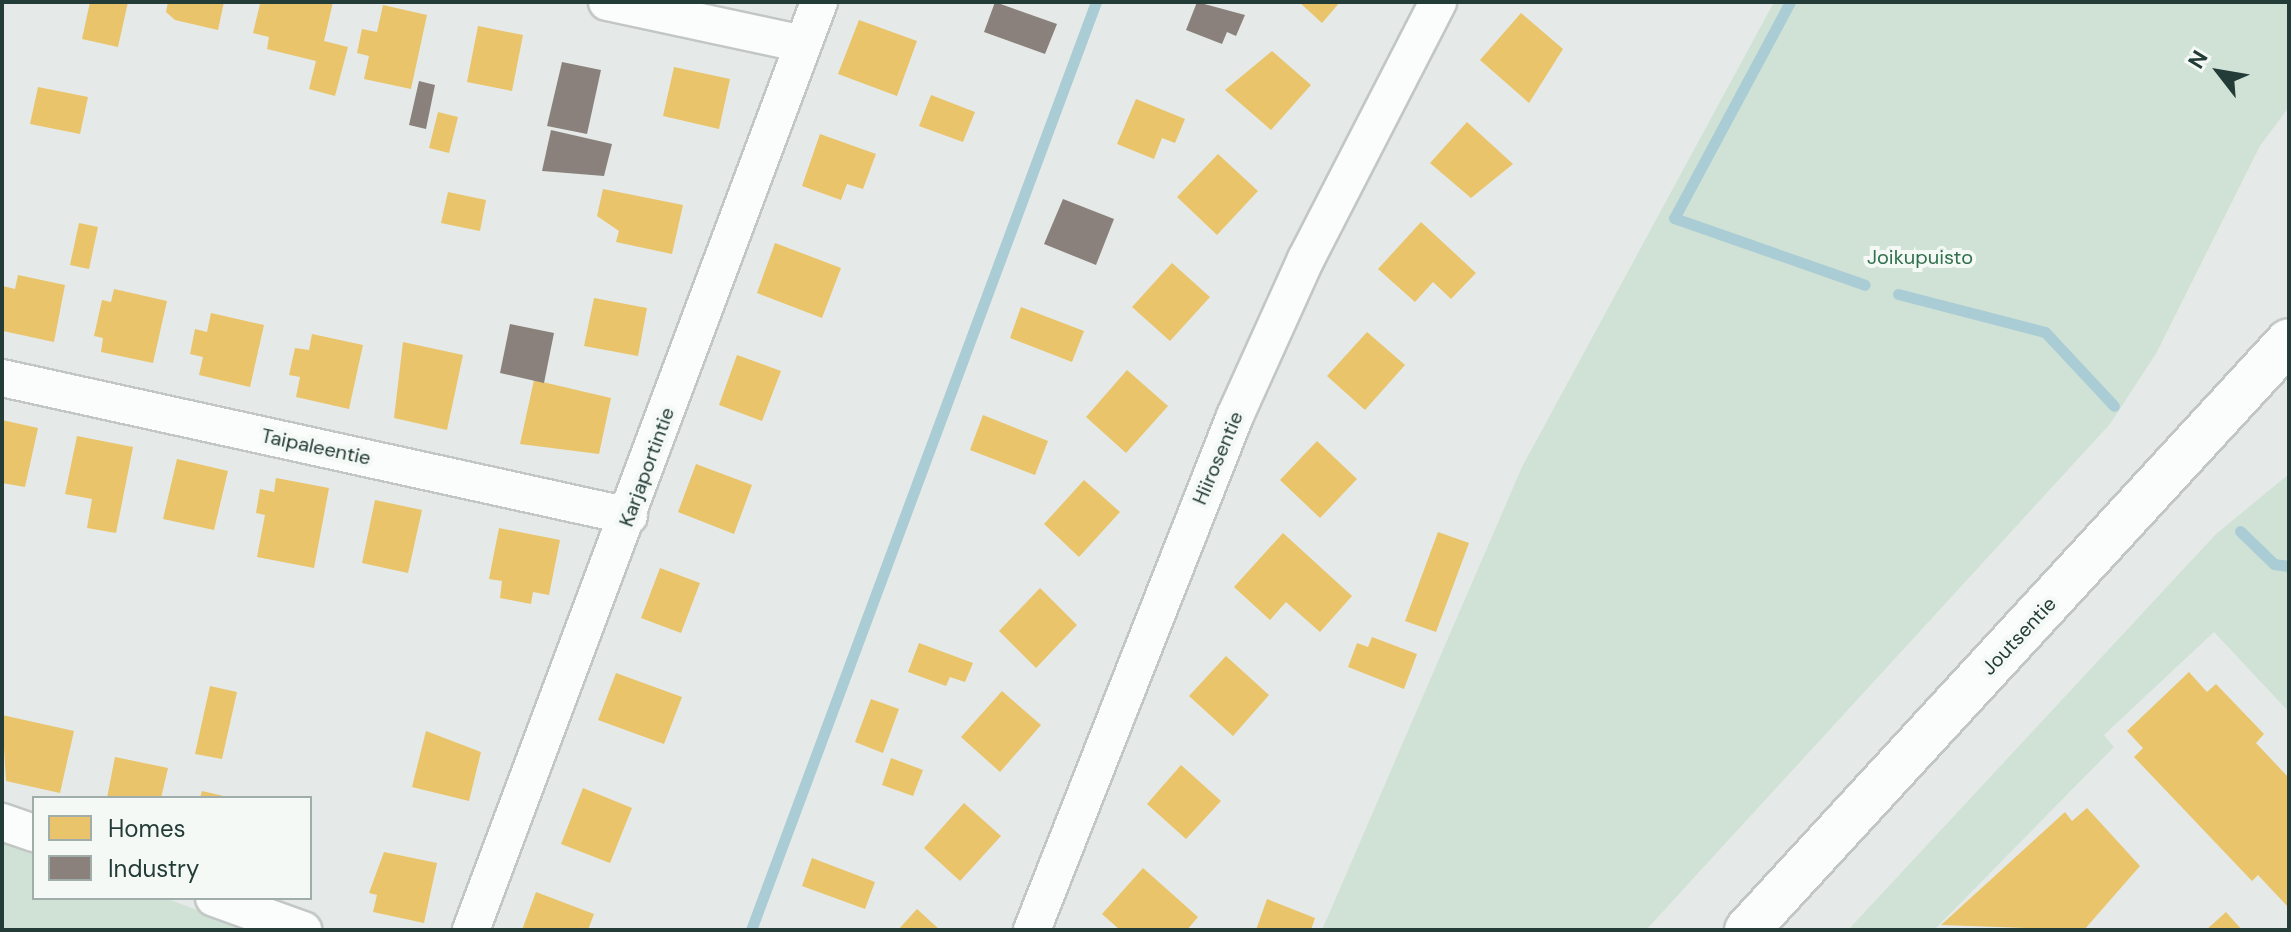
<!DOCTYPE html>
<html>
<head>
<meta charset="utf-8">
<style>
	body { margin:0 }
	#map { position:relative; width:2291px; height:932px; overflow:hidden; background:#e5eae8; font-family:"DM Sans",sans-serif }
	div>[style] { position:absolute }
	.green>* { inset:0; background:#d0e2d6 }
	.homes>* { inset:0; background:#e9c46a }
	.industry>* { inset:0; background:#8a817c }
	.stream>* { height:11px; margin:-5.5px; padding:0 5.5px; transform-origin:5.5px; border-radius:5.5px; background:#aaccd5 }
	.roads { filter:drop-shadow(2px 0 #c2c7c5) drop-shadow(-2px 0 #c2c7c5) drop-shadow(0 2px #c2c7c5) drop-shadow(0 -2px #c2c7c5) }
	.minor>* { height:36px; margin:-18px; padding:0 18px; transform-origin:18px; border-radius:18px; background:#fbfcfc }
	.secondary>* { height:44px; margin:-22px; padding:0 22px; transform-origin:22px; border-radius:22px; background:#fbfcfc }
	span { translate:-50% -50%; white-space:nowrap; text-align:center; line-height:1.15; -webkit-text-stroke:8px #f4f9f6; paint-order:stroke }
	.park-label { font-size:20px; color:#31704d }
	.street-label { font-size:20px; color:#243c37 }
	.frame { position:absolute; inset:0; border:4px solid #243c37; pointer-events:none }
	.legend { position:absolute; left:32px; top:796px; width:280px; height:104px; box-sizing:border-box; background:#f4f9f6; border:2px solid #a1adaa; margin:0; padding:10px 14px; list-style:none; font-size:24px; color:#243c37 }
	.legend li { display:flex; align-items:center; gap:16px; height:40px }
	.legend b { width:40px; border:2px solid #a1adaa }
	.north { position:absolute; left:2179px; top:32px; width:80px; height:80px; -webkit-text-stroke:6px #f4f9f6; paint-order:stroke; rotate:301deg; font-size:22px; font-weight:700; line-height:32px; text-align:center; color:#243c37 }
	.north::after { content:''; display:block; margin:auto; width:28px; height:36px; background:#243c37; clip-path:polygon(50% 0,100% 100%,50% 72%,0 100%) }
</style>
</head>
<body>
<div id="map">
	<div class="green">
		<i style="clip-path:polygon(1774px 2px,2289px 2px,2289px 107px,2260px 146px,2157px 352px,2110px 424px,1646px 930px,1322px 930px,1522px 467px)"></i>
		<i style="clip-path:polygon(2289px 474px,2289px 712px,2214px 632px,2104px 735px,2114px 747px,1934px 930px,1848px 930px,2216px 534px)"></i>
		<i style="clip-path:polygon(2px 838px,34px 850px,34px 898px,165px 898px,251px 930px,2px 930px)"></i>
	</div>
	<div class="homes">
		<i style="clip-path:polygon(90px 2px,128px 2px,118px 47px,82px 39px)"></i>
		<i style="clip-path:polygon(168px 2px,224px 2px,218px 30px,175px 20px,166px 12px)"></i>
		<i style="clip-path:polygon(275px 2px,333px 2px,324px 41px,348px 47px,335px 96px,309px 89px,316px 61px,267px 49px,269px 37px,253px 33px,260px 4px)"></i>
		<i style="clip-path:polygon(1299px 2px,1340px 2px,1322px 23px)"></i>
		<i style="clip-path:polygon(383px 5px,427px 15px,411px 89px,364px 79px,369px 56px,357px 53px,362px 29px,377px 32px)"></i>
		<i style="clip-path:polygon(1521px 13px,1563px 49px,1529px 103px,1480px 60px)"></i>
		<i style="clip-path:polygon(859px 20px,917px 41px,897px 96px,838px 74px)"></i>
		<i style="clip-path:polygon(478px 26px,523px 35px,512px 91px,467px 82px)"></i>
		<i style="clip-path:polygon(1272px 51px,1311px 85px,1271px 130px,1225px 90px)"></i>
		<i style="clip-path:polygon(674px 67px,730px 79px,719px 129px,663px 116px)"></i>
		<i style="clip-path:polygon(38px 87px,88px 97px,80px 134px,30px 124px)"></i>
		<i style="clip-path:polygon(931px 95px,975px 112px,963px 142px,919px 126px)"></i>
		<i style="clip-path:polygon(1136px 99px,1185px 119px,1175px 143px,1162px 138px,1154px 159px,1117px 144px)"></i>
		<i style="clip-path:polygon(438px 112px,458px 117px,449px 153px,429px 148px)"></i>
		<i style="clip-path:polygon(1467px 122px,1513px 164px,1471px 198px,1430px 163px)"></i>
		<i style="clip-path:polygon(820px 134px,876px 154px,863px 189px,847px 184px,841px 200px,802px 186px)"></i>
		<i style="clip-path:polygon(1218px 154px,1258px 191px,1217px 235px,1177px 197px)"></i>
		<i style="clip-path:polygon(603px 189px,683px 205px,672px 254px,616px 242px,619px 231px,597px 216px)"></i>
		<i style="clip-path:polygon(448px 192px,486px 200px,480px 231px,441px 223px)"></i>
		<i style="clip-path:polygon(1421px 222px,1476px 273px,1451px 299px,1433px 282px,1415px 302px,1378px 269px)"></i>
		<i style="clip-path:polygon(79px 223px,98px 227px,89px 269px,70px 265px)"></i>
		<i style="clip-path:polygon(775px 243px,841px 268px,822px 318px,757px 293px)"></i>
		<i style="clip-path:polygon(1172px 263px,1210px 297px,1170px 341px,1132px 307px)"></i>
		<i style="clip-path:polygon(18px 275px,65px 285px,54px 342px,3px 331px,3px 286px,15px 289px)"></i>
		<i style="clip-path:polygon(114px 289px,167px 301px,153px 363px,101px 352px,103px 338px,94px 336px,102px 300px,111px 302px)"></i>
		<i style="clip-path:polygon(594px 298px,647px 308px,638px 356px,584px 346px)"></i>
		<i style="clip-path:polygon(1021px 307px,1084px 331px,1072px 362px,1010px 338px)"></i>
		<i style="clip-path:polygon(211px 313px,264px 325px,250px 387px,199px 375px,203px 357px,190px 354px,195px 329px,207px 332px)"></i>
		<i style="clip-path:polygon(1367px 332px,1405px 365px,1365px 410px,1327px 376px)"></i>
		<i style="clip-path:polygon(312px 334px,363px 345px,349px 409px,296px 397px,300px 377px,289px 375px,295px 348px,309px 350px)"></i>
		<i style="clip-path:polygon(403px 342px,463px 355px,447px 430px,394px 418px)"></i>
		<i style="clip-path:polygon(737px 355px,781px 371px,762px 421px,719px 405px)"></i>
		<i style="clip-path:polygon(1127px 370px,1168px 406px,1126px 453px,1086px 417px)"></i>
		<i style="clip-path:polygon(534px 380px,611px 398px,599px 454px,520px 444px)"></i>
		<i style="clip-path:polygon(983px 415px,1048px 441px,1035px 475px,970px 450px)"></i>
		<i style="clip-path:polygon(2px 420px,38px 428px,25px 487px,2px 483px)"></i>
		<i style="clip-path:polygon(77px 436px,133px 447px,116px 533px,87px 528px,92px 499px,65px 494px)"></i>
		<i style="clip-path:polygon(1317px 441px,1357px 479px,1320px 518px,1280px 480px)"></i>
		<i style="clip-path:polygon(177px 459px,228px 471px,214px 530px,163px 519px)"></i>
		<i style="clip-path:polygon(696px 464px,752px 485px,734px 534px,678px 512px)"></i>
		<i style="clip-path:polygon(276px 478px,329px 488px,314px 568px,257px 557px,265px 515px,256px 513px,260px 489px,274px 492px)"></i>
		<i style="clip-path:polygon(1084px 480px,1120px 512px,1079px 557px,1044px 524px)"></i>
		<i style="clip-path:polygon(375px 500px,422px 510px,408px 573px,362px 563px)"></i>
		<i style="clip-path:polygon(499px 528px,560px 540px,549px 595px,533px 592px,531px 604px,500px 598px,502px 581px,489px 579px)"></i>
		<i style="clip-path:polygon(1438px 532px,1469px 543px,1436px 632px,1405px 621px)"></i>
		<i style="clip-path:polygon(1283px 533px,1352px 596px,1320px 632px,1286px 602px,1270px 620px,1234px 587px)"></i>
		<i style="clip-path:polygon(660px 568px,700px 583px,681px 633px,641px 618px)"></i>
		<i style="clip-path:polygon(1040px 588px,1077px 625px,1036px 668px,999px 631px)"></i>
		<i style="clip-path:polygon(1372px 637px,1417px 654px,1404px 689px,1348px 667px,1357px 643px,1368px 647px)"></i>
		<i style="clip-path:polygon(919px 643px,973px 663px,965px 682px,950px 677px,946px 686px,908px 672px)"></i>
		<i style="clip-path:polygon(1226px 656px,1269px 695px,1233px 736px,1189px 696px)"></i>
		<i style="clip-path:polygon(2189px 672px,2207px 692px,2216px 684px,2264px 734px,2256px 743px,2289px 778px,2289px 908px,2258px 875px,2252px 881px,2134px 757px,2143px 748px,2127px 731px)"></i>
		<i style="clip-path:polygon(616px 673px,682px 697px,664px 744px,598px 720px)"></i>
		<i style="clip-path:polygon(210px 686px,237px 692px,222px 759px,195px 754px)"></i>
		<i style="clip-path:polygon(1002px 691px,1041px 725px,1000px 772px,961px 737px)"></i>
		<i style="clip-path:polygon(871px 699px,899px 709px,883px 753px,855px 742px)"></i>
		<i style="clip-path:polygon(2px 715px,74px 731px,60px 793px,6px 781px)"></i>
		<i style="clip-path:polygon(426px 731px,481px 752px,469px 801px,412px 787px)"></i>
		<i style="clip-path:polygon(115px 757px,168px 768px,161px 798px,107px 798px)"></i>
		<i style="clip-path:polygon(891px 758px,923px 770px,913px 796px,882px 785px)"></i>
		<i style="clip-path:polygon(1181px 765px,1221px 801px,1186px 839px,1147px 804px)"></i>
		<i style="clip-path:polygon(583px 788px,632px 808px,610px 863px,561px 844px)"></i>
		<i style="clip-path:polygon(202px 791px,228px 797px,228px 798px,200px 798px)"></i>
		<i style="clip-path:polygon(964px 803px,1001px 836px,960px 881px,924px 848px)"></i>
		<i style="clip-path:polygon(2087px 808px,2140px 866px,2084px 930px,1941px 925px,2065px 812px,2072px 821px)"></i>
		<i style="clip-path:polygon(384px 852px,437px 863px,424px 923px,373px 912px,377px 895px,369px 893px)"></i>
		<i style="clip-path:polygon(812px 858px,875px 882px,865px 909px,802px 886px)"></i>
		<i style="clip-path:polygon(1143px 868px,1198px 917px,1187px 930px,1120px 930px,1102px 914px)"></i>
		<i style="clip-path:polygon(536px 892px,594px 914px,588px 930px,522px 930px)"></i>
		<i style="clip-path:polygon(1267px 899px,1315px 918px,1311px 930px,1256px 930px)"></i>
		<i style="clip-path:polygon(917px 909px,940px 930px,898px 930px)"></i>
		<i style="clip-path:polygon(2226px 912px,2242px 930px,2206px 930px)"></i>
	</div>
	<div class="industry">
		<i style="clip-path:polygon(995px 2px,1057px 24px,1045px 54px,984px 32px)"></i>
		<i style="clip-path:polygon(1197px 2px,1245px 15px,1236px 36px,1227px 32px,1222px 44px,1186px 30px)"></i>
		<i style="clip-path:polygon(562px 62px,601px 70px,587px 134px,547px 126px)"></i>
		<i style="clip-path:polygon(419px 81px,435px 85px,426px 129px,409px 125px)"></i>
		<i style="clip-path:polygon(551px 130px,612px 144px,604px 176px,542px 171px)"></i>
		<i style="clip-path:polygon(1063px 199px,1114px 219px,1096px 265px,1044px 244px)"></i>
		<i style="clip-path:polygon(510px 324px,554px 333px,544px 383px,500px 373px)"></i>
	</div>
	<div class="stream">
		<i style="left:1790px;top:2px;width:245px;rotate:118.2deg"></i>
		<i style="left:1674px;top:218px;width:202px;rotate:19.3deg"></i>
		<i style="left:1898px;top:294px;width:152px;rotate:14.5deg"></i>
		<i style="left:2045px;top:332px;width:101px;rotate:47deg"></i>
		<i style="left:2240px;top:531px;width:47px;rotate:44.1deg"></i>
		<i style="left:2274px;top:564px;width:15px;rotate:8deg"></i>
		<i style="left:751px;top:930px;width:990px;rotate:-69.61deg"></i>
	</div>
	<div class="roads">
		<div class="minor">
			<i style="left:607px;top:2px;width:200px;rotate:12.1deg"></i>
			<i style="left:2px;top:378px;width:642px;rotate:12.41deg"></i>
			<i style="left:2px;top:822px;width:34px;rotate:19deg"></i>
			<i style="left:214px;top:898px;width:95px;rotate:19.8deg"></i>
			<i style="left:471px;top:930px;width:991px;rotate:-69.44deg"></i>
			<i style="left:1032px;top:930px;width:553px;rotate:-68.45deg"></i>
			<i style="left:1235px;top:416px;width:172px;rotate:-65.7deg"></i>
			<i style="left:1306px;top:259px;width:289px;rotate:-62.8deg"></i>
		</div>
		<div class="secondary">
			<i style="left:1747px;top:930px;width:800px;rotate:-47.38deg"></i>
		</div>
	</div>
	<div class="park-label">
		<span style="left:1920px;top:257px">Joikupuisto</span>
	</div>
	<div class="street-label">
		<span style="left:316px;top:447px;rotate:12deg">Taipaleentie</span>
		<span style="left:1218px;top:458px;rotate:-67deg">Hiirosentie</span>
		<span style="left:647px;top:467px;rotate:-70deg">Karjaportintie</span>
		<span style="left:2019px;top:636px;rotate:-47deg">Joutsentie</span>
	</div>
	<div class="frame"></div>
	<ul class="legend">
	<li><b style="height:22px;background:#e9c46a"></b>Homes</li>
	<li><b style="height:22px;background:#8a817c"></b>Industry</li>
	</ul>
	<div class="north">N</div>
</div>
</body>
</html>
